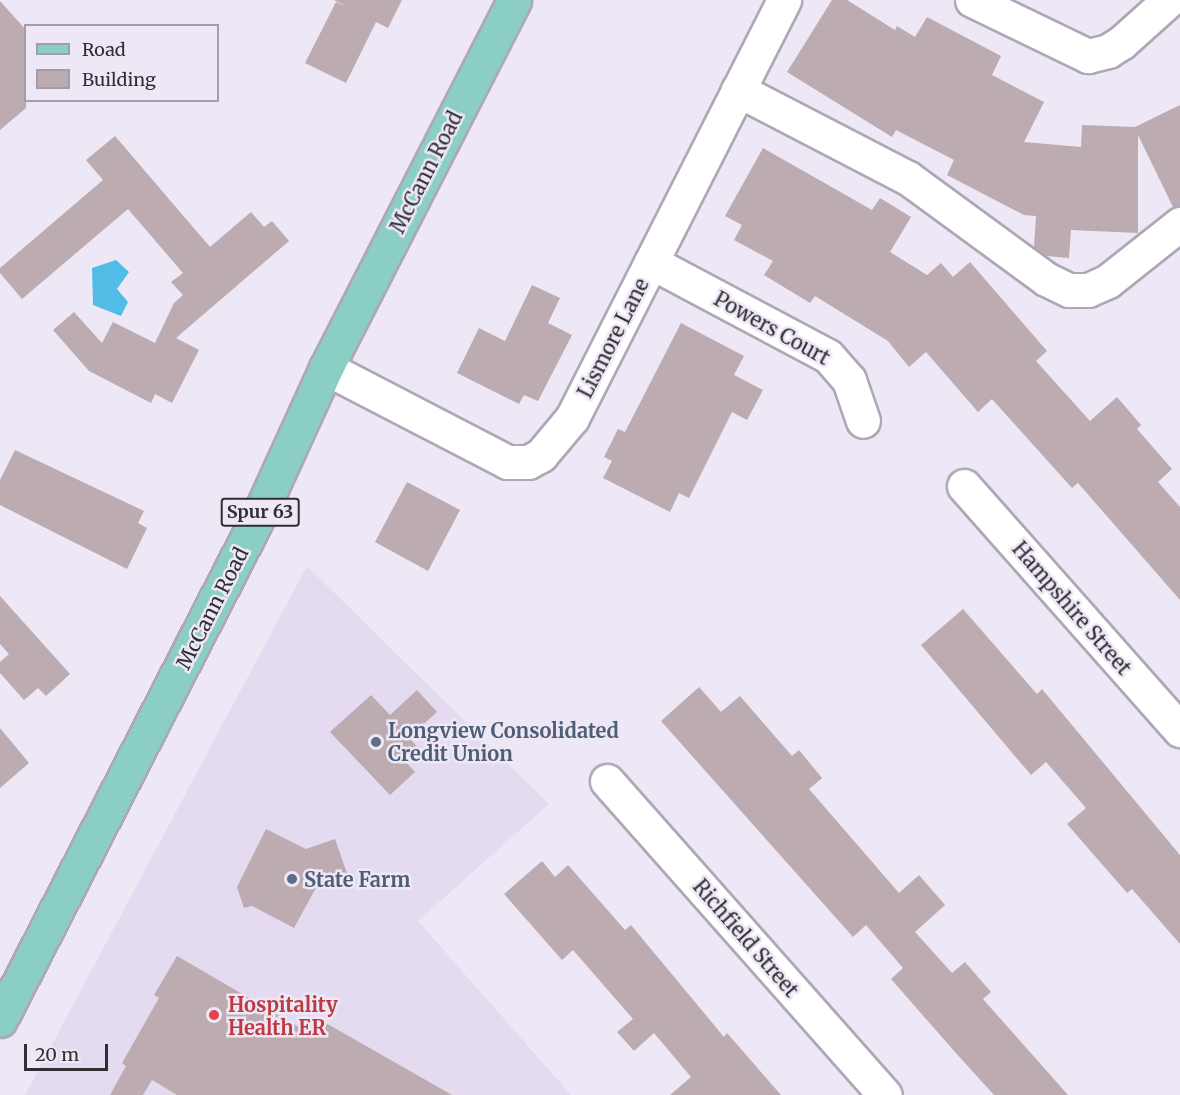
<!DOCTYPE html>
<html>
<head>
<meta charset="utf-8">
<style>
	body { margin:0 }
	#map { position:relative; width:1180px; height:1095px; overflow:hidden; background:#eee7f6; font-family:Merriweather,serif }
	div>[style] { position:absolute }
	.built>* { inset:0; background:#e4dbf1 }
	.water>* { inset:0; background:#51bde6 }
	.building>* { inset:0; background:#bcabb0 }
	.roads { filter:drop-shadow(2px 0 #ada7b6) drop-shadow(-2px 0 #ada7b6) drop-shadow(0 2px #ada7b6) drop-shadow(0 -2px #ada7b6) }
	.minor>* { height:33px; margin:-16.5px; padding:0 16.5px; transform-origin:16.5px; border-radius:16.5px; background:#fff }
	.major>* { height:33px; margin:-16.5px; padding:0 16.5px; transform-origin:16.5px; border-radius:16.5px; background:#8acec4 }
	.dots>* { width:16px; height:16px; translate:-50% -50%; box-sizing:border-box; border:3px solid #eee7f6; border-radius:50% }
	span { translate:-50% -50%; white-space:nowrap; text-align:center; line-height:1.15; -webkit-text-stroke:5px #eee7f6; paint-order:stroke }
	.shield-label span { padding:2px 4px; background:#eee7f6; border:2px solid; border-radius:4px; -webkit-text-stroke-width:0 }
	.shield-label { font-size:18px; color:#302e33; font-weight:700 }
	.street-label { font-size:20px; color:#302e33 }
	.service-label { font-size:20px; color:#4e5e75; font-weight:700 }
	.left { translate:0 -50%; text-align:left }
	.health-label { font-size:20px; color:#be3a42; font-weight:700 }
	.legend { position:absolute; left:24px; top:24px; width:195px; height:78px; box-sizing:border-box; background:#eee7f6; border:2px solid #a29da8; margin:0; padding:8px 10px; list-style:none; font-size:18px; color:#302e33 }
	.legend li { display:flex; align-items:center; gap:12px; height:30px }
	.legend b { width:30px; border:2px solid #a29da8 }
	.scale { position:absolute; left:24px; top:1044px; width:84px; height:27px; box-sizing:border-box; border:3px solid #302e33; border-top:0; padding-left:8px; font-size:18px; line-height:21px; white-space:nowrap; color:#302e33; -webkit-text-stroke:4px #eee7f6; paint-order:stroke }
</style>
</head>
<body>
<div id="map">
	<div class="built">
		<i style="clip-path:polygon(307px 566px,549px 804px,418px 921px,571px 1095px,25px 1095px)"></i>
	</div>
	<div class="water">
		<i style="clip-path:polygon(116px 260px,129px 272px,117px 289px,128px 302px,121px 316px,93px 305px,92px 268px)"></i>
	</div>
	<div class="building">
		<i style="clip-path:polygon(334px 0,402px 0,388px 28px,376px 22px,346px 83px,305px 63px,336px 2px,348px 7px)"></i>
		<i style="clip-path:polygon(832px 0,847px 0,895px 30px,897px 26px,915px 37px,927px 17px,1001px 56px,992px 75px,1044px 102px,1024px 142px,1081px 147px,1082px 125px,1135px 127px,1180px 105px,1180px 206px,1173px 207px,1138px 135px,1138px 233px,1071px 230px,1069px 258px,1046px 256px,1034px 247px,1036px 216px,1024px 215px,947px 175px,954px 160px,896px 130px,892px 137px,787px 72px)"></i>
		<i style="clip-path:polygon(0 1px,26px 30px,26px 108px,0 130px)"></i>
		<i style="clip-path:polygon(115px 136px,210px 247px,251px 212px,264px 227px,272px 221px,289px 241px,176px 338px,199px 350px,172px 403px,155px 394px,151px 403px,89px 371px,53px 330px,74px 312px,102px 343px,113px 322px,155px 343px,174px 303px,183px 295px,171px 282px,183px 273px,128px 209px,22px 299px,0 273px,0 268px,103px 180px,86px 160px)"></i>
		<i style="clip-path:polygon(763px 148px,872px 210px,880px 198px,911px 217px,890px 252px,927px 275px,941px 263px,953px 277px,970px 262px,1047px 351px,1036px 361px,1090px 421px,1117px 397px,1141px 425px,1137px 429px,1172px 469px,1158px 482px,1180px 507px,1180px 600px,1078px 483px,1072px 488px,992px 399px,978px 412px,926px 352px,909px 367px,888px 341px,815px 296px,810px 303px,764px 275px,773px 261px,734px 240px,742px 225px,725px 216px)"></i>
		<i style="clip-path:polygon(532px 285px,560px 298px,548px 323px,572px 335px,538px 401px,524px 395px,519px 404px,457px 373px,479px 328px,505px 341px)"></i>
		<i style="clip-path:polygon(681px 323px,744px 356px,734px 375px,763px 390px,747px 420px,732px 412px,689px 498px,679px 493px,670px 512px,603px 478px,612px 461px,604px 457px,618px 429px,625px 432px)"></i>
		<i style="clip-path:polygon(15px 450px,144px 511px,138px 523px,147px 528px,127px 569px,0 505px,0 480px)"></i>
		<i style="clip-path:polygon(407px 482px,460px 510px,428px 571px,375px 542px)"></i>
		<i style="clip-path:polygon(0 596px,70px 674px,46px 696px,38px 688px,24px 700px,0 673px,0 662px,9px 654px,0 644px)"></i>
		<i style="clip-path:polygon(963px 609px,1037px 694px,1042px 689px,1180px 855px,1180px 944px,1132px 889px,1127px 893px,1067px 824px,1086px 808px,1046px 762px,1031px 775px,921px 645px)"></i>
		<i style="clip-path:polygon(699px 687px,721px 712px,740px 696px,792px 756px,799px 750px,822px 778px,809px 789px,899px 893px,919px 875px,945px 905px,915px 932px,952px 973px,965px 962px,991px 992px,983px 999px,1068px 1095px,994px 1095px,955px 1052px,891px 979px,903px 968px,866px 925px,853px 937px,661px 721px)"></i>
		<i style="clip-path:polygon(417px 690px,437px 712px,409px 737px,417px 747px,404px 760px,415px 772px,390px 795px,330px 732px,371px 695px,390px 715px)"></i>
		<i style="clip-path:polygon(0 728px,29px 763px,0 788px)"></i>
		<i style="clip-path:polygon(266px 829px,306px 849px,335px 839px,348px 876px,317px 886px,294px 928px,252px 906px,244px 908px,237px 887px)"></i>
		<i style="clip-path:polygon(542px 861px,555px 877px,568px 865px,625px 930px,631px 925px,724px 1037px,727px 1033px,781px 1095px,670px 1095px,691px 1077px,654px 1033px,634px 1051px,617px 1032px,633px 1019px,573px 950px,562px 960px,504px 894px)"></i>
		<i style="clip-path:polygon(177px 956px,309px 1033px,317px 1018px,452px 1095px,177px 1095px,152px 1080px,143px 1095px,110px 1095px,126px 1066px,122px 1063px,159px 998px,154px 995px)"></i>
	</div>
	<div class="roads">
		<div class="minor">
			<i style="left:972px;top:0;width:129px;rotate:25.8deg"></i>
			<i style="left:1088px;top:56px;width:21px;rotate:-14deg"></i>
			<i style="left:1108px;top:51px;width:15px;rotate:-32deg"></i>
			<i style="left:1121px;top:43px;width:64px;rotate:-41.9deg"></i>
			<i style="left:738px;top:90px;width:191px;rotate:27.4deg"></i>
			<i style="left:908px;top:178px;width:171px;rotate:36.2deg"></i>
			<i style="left:1046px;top:279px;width:25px;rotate:26deg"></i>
			<i style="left:1069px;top:290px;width:19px"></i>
			<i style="left:1088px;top:290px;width:22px;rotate:-24deg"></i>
			<i style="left:1108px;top:281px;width:92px;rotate:-38.4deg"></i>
			<i style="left:651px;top:262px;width:200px;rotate:28deg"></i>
			<i style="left:828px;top:356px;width:32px;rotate:49deg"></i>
			<i style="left:849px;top:380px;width:43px;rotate:71.1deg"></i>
			<i style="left:326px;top:368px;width:204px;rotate:27.4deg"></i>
			<i style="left:507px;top:462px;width:21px"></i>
			<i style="left:528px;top:462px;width:15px;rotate:-28deg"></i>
			<i style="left:541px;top:455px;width:48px;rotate:-50deg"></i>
			<i style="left:572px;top:418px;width:469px;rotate:-63.1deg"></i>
			<i style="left:964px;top:486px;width:326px;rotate:48.5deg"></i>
			<i style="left:607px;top:781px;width:419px;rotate:48.5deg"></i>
		</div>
		<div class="major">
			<i style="left:0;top:1020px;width:570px;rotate:-62.85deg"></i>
			<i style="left:260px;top:513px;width:159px;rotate:-65.5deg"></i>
			<i style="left:326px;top:368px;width:413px;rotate:-62.9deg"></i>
		</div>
	</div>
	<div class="dots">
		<i style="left:376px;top:742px;background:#5c6f8a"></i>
		<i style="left:292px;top:879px;background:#5c6f8a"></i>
		<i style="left:214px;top:1015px;background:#e0444e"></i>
	</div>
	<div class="shield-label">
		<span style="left:260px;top:512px">Spur 63</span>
	</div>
	<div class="street-label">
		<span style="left:426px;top:172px;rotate:-63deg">McCann Road</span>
		<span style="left:772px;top:328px;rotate:29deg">Powers Court</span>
		<span style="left:613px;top:338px;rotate:-63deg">Lismore Lane</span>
		<span style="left:212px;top:608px;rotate:-63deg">McCann Road</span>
		<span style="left:1072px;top:608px;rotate:49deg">Hampshire Street</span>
		<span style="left:746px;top:938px;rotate:49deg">Richfield Street</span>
	</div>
	<div class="service-label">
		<span class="left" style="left:388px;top:742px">Longview Consolidated<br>Credit Union</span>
		<span class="left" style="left:304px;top:879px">State Farm</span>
	</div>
	<div class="health-label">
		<span class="left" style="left:228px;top:1016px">Hospitality<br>Health ER</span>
	</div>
	<ul class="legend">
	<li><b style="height:8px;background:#8acec4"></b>Road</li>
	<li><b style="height:16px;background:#bcabb0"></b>Building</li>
	</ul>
	<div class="scale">20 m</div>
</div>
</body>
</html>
